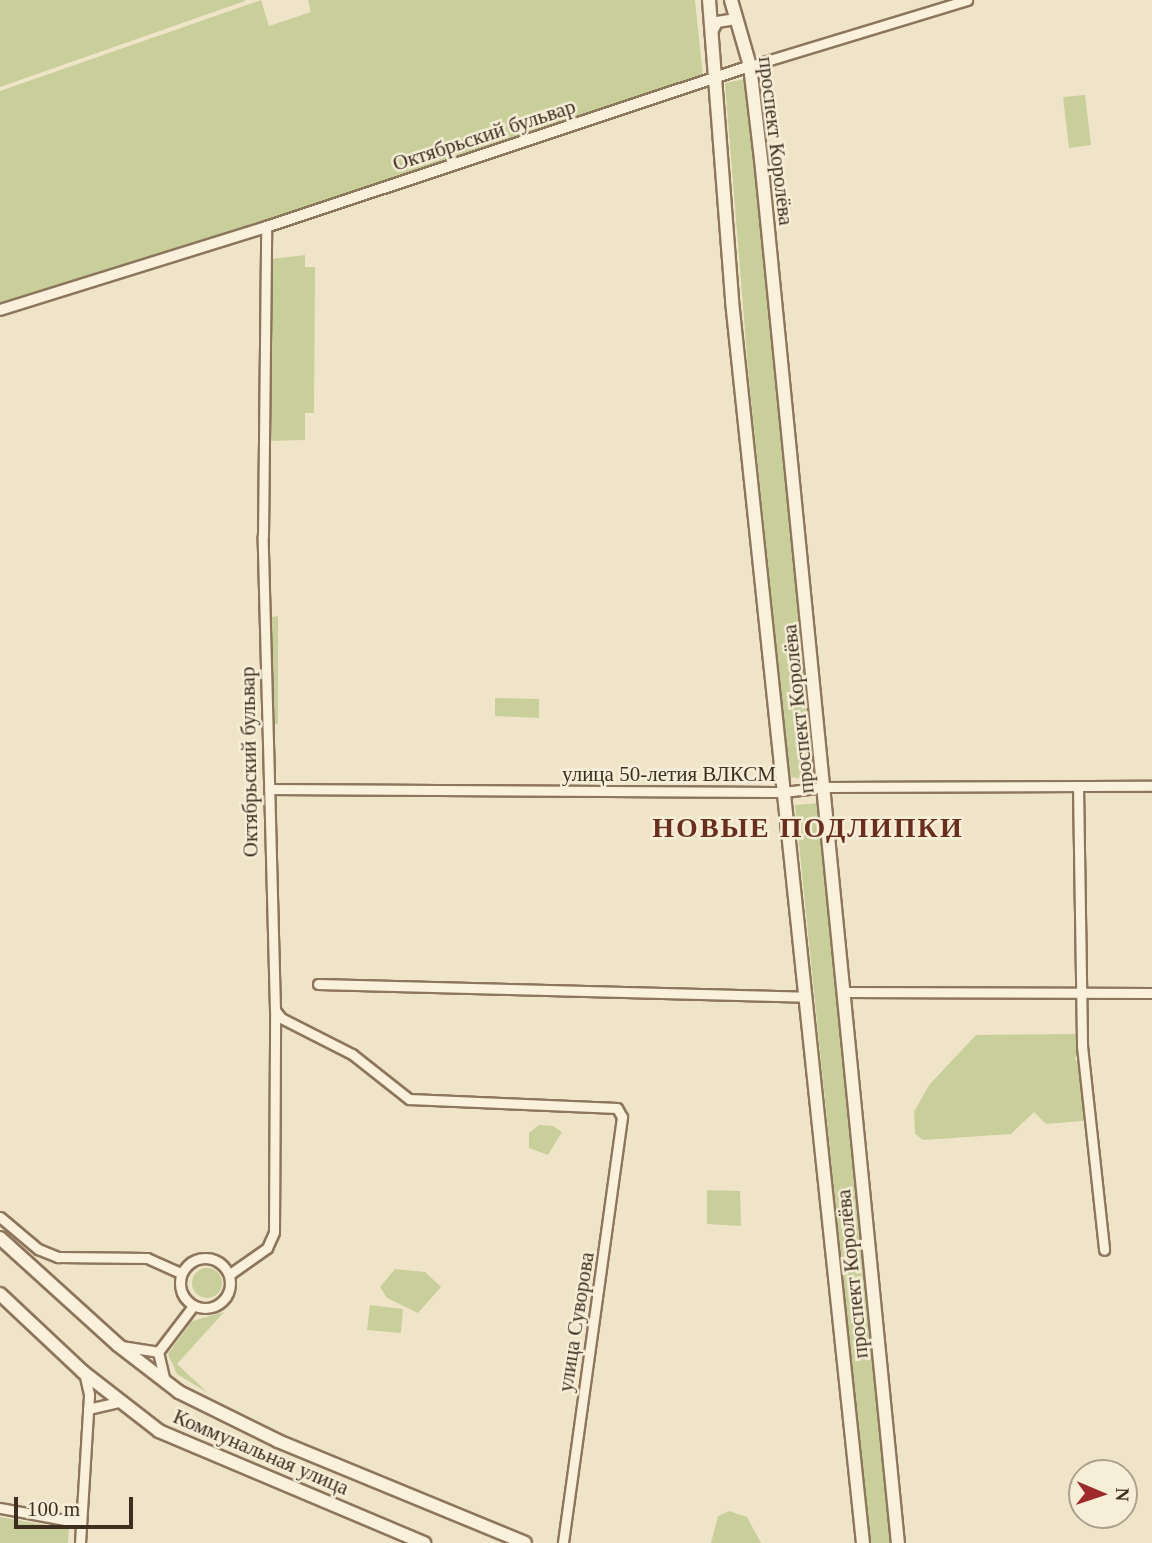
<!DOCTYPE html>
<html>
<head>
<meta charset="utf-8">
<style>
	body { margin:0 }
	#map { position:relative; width:1152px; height:1543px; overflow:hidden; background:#f0e4c8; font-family:Georgia,serif }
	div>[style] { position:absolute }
	.green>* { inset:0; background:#c9cf9b }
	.round { border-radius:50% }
	.roads { filter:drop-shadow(2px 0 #8d765c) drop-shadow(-2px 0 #8d765c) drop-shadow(0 2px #8d765c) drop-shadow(0 -2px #8d765c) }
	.minor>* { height:9px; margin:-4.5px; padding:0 4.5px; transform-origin:4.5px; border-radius:4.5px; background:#faf1dc }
	.minor>.ring { margin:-4.5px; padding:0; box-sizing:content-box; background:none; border:9px solid #faf1dc; border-radius:50% }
	.tertiary>* { height:10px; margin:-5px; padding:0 5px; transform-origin:5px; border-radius:5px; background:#faf1dc }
	.secondary>* { height:12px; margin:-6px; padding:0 6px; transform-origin:6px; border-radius:6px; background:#faf1dc }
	span { translate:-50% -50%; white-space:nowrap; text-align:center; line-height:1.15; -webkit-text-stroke:5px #f7eed8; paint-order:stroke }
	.street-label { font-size:21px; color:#3d2e20 }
	.district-label { font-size:28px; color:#6b2e1e; font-weight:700; letter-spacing:2px }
	.north { position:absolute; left:1068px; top:1459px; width:70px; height:70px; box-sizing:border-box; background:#f7eed8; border:2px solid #ada18e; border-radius:50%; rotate:92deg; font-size:19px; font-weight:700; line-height:28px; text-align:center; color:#3d2e20 }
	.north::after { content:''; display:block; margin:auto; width:24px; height:32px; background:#9e2a2b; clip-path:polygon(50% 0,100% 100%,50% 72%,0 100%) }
	.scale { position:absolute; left:14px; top:1497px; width:119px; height:32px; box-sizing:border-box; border:4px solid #3d2e20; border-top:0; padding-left:9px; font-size:21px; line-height:24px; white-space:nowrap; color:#3d2e20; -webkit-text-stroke:5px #f7eed8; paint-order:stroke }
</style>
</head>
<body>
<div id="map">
	<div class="green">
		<i style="clip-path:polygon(0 0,245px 0,245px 1px,0 87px)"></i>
		<i style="clip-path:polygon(261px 0,269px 26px,311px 12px,308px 0,695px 0,703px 77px,230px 234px,0 304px,0 91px)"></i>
		<i style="clip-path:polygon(745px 79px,816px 777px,811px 780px,790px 777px,748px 369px,725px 83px)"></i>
		<i style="clip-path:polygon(1085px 95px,1091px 145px,1069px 148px,1063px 97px)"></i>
		<i style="clip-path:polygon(305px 255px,305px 267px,315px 267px,314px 413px,305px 413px,305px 440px,268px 441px,271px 259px)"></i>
		<i style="clip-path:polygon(278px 616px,278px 724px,270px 723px,267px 618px)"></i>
		<i style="clip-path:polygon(495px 698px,539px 699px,539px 718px,495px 716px)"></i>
		<i style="clip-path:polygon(821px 803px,895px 1543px,870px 1543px,795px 805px)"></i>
		<i style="clip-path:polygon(1077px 1034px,1084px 1049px,1075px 1058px,1094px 1110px,1083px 1121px,1046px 1124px,1034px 1112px,1011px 1134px,923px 1140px,915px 1134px,914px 1112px,929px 1085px,976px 1035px)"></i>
		<i style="clip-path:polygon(539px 1125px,553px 1126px,562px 1132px,548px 1155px,529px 1148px,529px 1133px)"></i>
		<i style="clip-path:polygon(707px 1190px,740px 1191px,741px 1226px,707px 1224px)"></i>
		<i class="round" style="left:192px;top:1268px;width:30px;height:30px"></i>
		<i style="clip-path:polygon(395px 1269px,425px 1272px,441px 1287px,418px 1313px,387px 1298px,380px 1287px)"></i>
		<i style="clip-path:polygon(370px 1305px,403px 1309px,401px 1333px,367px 1330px)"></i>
		<i style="clip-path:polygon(224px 1312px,177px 1364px,208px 1393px,177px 1374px,168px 1354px,192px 1321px)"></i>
		<i style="clip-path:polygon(729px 1511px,747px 1517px,761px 1543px,711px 1543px,718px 1516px)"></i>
		<i style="clip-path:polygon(0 1517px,69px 1529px,68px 1543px,0 1543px)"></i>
	</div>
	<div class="roads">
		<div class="minor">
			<i style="left:750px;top:66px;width:227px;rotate:-16.9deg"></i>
			<i style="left:1078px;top:786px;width:260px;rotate:89.1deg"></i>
			<i style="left:1082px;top:1046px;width:205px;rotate:83.8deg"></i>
			<i style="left:269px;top:789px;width:515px;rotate:0.33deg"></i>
			<i style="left:784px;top:792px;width:41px;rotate:-7deg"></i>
			<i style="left:825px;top:787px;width:327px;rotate:-0.2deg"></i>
			<i style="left:318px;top:984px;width:488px;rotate:1.5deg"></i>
			<i style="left:843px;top:992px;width:309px;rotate:0.2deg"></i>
			<i style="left:275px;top:1010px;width:10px;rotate:53deg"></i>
			<i style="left:281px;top:1018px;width:80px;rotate:26.9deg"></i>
			<i style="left:352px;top:1054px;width:73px;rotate:38.3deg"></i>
			<i style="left:409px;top:1099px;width:208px;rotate:2.5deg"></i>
			<i style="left:617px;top:1108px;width:10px;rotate:61deg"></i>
			<i style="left:622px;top:1117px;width:430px;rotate:97.9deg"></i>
			<i style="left:0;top:1217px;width:50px;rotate:40.1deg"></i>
			<i style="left:38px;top:1249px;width:22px;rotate:22deg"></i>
			<i style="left:58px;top:1257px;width:89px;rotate:0.6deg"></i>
			<i style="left:147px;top:1258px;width:37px;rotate:24deg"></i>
			<i class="ring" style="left:180px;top:1258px;width:41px;height:41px"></i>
			<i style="left:230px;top:1274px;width:45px;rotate:-35.1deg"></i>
			<i style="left:267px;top:1248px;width:17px;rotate:-66deg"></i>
			<i style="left:274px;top:1232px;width:222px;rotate:-89.7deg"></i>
			<i style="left:275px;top:1010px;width:474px;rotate:-91.5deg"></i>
			<i style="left:263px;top:536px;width:309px;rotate:-89.4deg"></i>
			<i style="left:121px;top:1346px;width:37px;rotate:9deg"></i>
			<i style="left:165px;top:1382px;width:31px;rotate:-103deg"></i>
			<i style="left:158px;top:1352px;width:58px;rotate:-52.7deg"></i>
			<i style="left:88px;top:1409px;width:32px;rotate:-13deg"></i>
			<i style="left:0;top:1508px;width:82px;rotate:10.5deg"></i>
			<i style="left:80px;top:1543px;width:149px;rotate:-86.5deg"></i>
			<i style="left:89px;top:1394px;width:22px;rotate:-103deg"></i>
		</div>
		<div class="tertiary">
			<i style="left:712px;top:32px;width:11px;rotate:-63deg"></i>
			<i style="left:717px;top:22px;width:19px;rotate:-9deg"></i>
			<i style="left:0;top:310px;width:279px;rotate:-17.3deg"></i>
			<i style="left:266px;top:227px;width:510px;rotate:-18.4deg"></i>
		</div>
		<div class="secondary">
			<i style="left:709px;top:0;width:302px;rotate:85.6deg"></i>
			<i style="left:732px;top:301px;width:1249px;rotate:83.98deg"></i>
			<i style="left:731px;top:0;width:69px;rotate:73.9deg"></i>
			<i style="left:750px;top:66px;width:94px;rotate:83.3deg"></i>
			<i style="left:761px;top:159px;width:1391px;rotate:84.35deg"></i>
			<i style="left:0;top:1238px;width:159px;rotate:42.2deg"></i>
			<i style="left:118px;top:1345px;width:77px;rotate:37.6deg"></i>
			<i style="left:179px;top:1392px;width:110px;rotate:26.3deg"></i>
			<i style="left:278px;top:1441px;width:267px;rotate:22.4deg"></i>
			<i style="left:0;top:1294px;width:114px;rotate:43.2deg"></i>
			<i style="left:83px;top:1372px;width:96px;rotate:37.8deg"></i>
			<i style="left:159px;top:1431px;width:288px;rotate:22.9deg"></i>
		</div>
	</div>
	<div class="street-label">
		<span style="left:484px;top:135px;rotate:-18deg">Октябрьский бульвар</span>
		<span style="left:776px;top:141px;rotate:83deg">проспект Королёва</span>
		<span style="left:798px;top:709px;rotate:-96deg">проспект Королёва</span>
		<span style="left:249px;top:762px;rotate:-91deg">Октябрьский бульвар</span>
		<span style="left:669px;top:774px">улица 50-летия ВЛКСМ</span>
		<span style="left:852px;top:1274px;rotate:-96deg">проспект Королёва</span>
		<span style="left:576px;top:1322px;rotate:-81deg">улица Суворова</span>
		<span style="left:261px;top:1452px;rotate:23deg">Коммунальная улица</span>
	</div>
	<div class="district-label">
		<span style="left:808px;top:828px">НОВЫЕ ПОДЛИПКИ</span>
	</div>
	<div class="north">N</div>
	<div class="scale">100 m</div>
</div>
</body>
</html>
